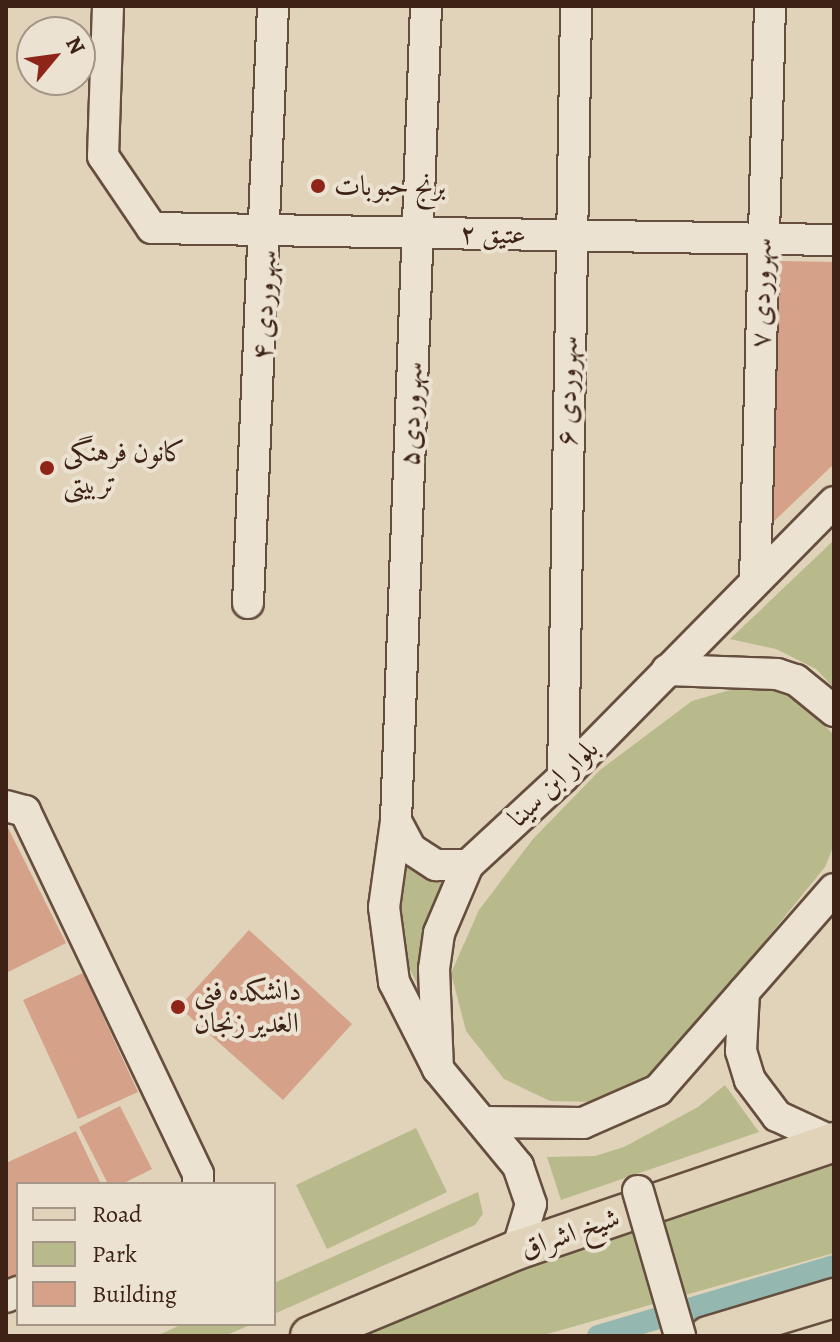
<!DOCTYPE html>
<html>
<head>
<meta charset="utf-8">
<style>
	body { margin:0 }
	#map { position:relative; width:840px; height:1342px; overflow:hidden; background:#e0d3ba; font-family:Alegreya,Amiri,serif }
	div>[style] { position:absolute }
	.green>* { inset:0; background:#b9ba8b }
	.canal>* { height:22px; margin:-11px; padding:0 11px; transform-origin:11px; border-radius:11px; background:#94b8af }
	.building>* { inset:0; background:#d6a189 }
	.roads { filter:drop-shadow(2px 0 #664e3e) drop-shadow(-2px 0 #664e3e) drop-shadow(0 2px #664e3e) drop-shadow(0 -2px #664e3e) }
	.minor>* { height:30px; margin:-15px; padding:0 15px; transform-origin:15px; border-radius:15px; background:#ebe2d2 }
	.major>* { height:38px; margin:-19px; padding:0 19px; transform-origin:19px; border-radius:19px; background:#e0d3ba }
	.bridges { filter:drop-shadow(2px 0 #664e3e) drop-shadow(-2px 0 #664e3e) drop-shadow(0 2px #664e3e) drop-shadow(0 -2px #664e3e) }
	.minor-bridge>* { height:30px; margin:-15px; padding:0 15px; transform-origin:15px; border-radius:15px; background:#ebe2d2 }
	.dots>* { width:22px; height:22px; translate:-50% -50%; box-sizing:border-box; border:4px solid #ebe2d2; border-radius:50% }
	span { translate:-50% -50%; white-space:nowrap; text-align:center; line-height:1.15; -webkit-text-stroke:8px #ebe2d2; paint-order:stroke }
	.poi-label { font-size:28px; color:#3d2215 }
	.left { translate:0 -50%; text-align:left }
	.street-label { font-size:28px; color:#3d2215 }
	.frame { position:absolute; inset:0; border:8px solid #3d2215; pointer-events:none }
	.legend { position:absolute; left:16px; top:1182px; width:260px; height:144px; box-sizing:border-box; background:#ebe2d2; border:2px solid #a59586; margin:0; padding:10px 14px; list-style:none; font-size:24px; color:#3d2215 }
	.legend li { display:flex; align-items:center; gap:16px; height:40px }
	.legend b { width:40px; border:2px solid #a59586 }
	.north { position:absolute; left:16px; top:16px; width:80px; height:80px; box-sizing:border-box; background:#ebe2d2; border:2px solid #a59586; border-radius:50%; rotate:61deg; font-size:22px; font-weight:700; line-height:32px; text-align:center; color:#3d2215 }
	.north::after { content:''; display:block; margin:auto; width:28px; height:36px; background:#8f2418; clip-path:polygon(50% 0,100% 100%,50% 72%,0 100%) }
</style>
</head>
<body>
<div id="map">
	<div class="green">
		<i style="clip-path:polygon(833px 541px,834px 571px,834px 688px,816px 669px,776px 649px,730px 639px)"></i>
		<i style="clip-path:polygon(751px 684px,793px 694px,834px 735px,834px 845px,825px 867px,729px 985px,716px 1015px,667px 1073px,597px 1102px,550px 1101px,504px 1079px,466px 1031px,451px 973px,479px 910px,533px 839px,600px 770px,692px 701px)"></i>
		<i style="clip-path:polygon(400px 853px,431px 879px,452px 883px,426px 1002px,402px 953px)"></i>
		<i style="clip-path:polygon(725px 1085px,759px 1132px,561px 1200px,547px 1157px,595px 1156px,624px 1147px,698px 1107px)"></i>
		<i style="clip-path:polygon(416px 1128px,447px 1192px,327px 1249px,296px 1185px)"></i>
		<i style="clip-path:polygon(834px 1158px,834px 1253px,540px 1336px,358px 1336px,586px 1243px)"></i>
		<i style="clip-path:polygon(478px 1192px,483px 1214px,475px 1225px,274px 1314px,274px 1283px)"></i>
		<i style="clip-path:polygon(183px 1324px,252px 1324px,225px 1336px,156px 1336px)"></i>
	</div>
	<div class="canal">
		<i style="left:598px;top:1336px;width:246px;rotate:-16.5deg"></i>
	</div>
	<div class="building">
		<i style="clip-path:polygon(780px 261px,834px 262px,834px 464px,770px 525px)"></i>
		<i style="clip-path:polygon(6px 824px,66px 943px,6px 973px)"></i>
		<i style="clip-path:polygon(249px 930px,352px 1024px,283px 1100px,179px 1007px)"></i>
		<i style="clip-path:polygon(83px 973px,138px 1092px,78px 1119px,23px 1000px)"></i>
		<i style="clip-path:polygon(120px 1106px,152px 1169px,122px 1184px,108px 1184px,79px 1127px)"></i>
		<i style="clip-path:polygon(76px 1131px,101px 1184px,18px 1184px,18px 1274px,7px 1279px,6px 1163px)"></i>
	</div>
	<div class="roads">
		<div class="minor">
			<i style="left:108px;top:6px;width:150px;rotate:91.9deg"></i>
			<i style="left:103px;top:156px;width:87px;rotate:55.8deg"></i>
			<i style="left:152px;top:228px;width:682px;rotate:1.01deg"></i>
			<i style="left:426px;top:6px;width:816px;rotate:92.11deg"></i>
			<i style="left:396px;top:821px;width:87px;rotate:97.9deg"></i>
			<i style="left:384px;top:907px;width:76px;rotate:82.4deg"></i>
			<i style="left:394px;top:982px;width:97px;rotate:63.2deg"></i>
			<i style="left:755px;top:581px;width:575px;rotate:-88.51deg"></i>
			<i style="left:248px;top:603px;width:598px;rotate:-87.6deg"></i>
			<i style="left:667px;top:670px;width:110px;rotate:2.1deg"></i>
			<i style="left:777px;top:674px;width:20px;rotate:18deg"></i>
			<i style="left:796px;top:680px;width:49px;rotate:39.2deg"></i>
			<i style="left:563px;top:777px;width:771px;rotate:-89.03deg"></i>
			<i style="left:6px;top:806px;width:20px;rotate:15deg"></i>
			<i style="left:25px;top:811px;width:402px;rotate:64.5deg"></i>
			<i style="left:198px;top:1174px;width:10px;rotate:90deg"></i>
			<i style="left:396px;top:821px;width:32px;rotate:62deg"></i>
			<i style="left:411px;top:849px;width:30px;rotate:33deg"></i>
			<i style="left:436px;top:865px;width:32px"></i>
			<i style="left:744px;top:992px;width:59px;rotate:92.9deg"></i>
			<i style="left:741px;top:1051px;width:30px;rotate:73deg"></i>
			<i style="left:750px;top:1080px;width:45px;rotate:53.1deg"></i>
			<i style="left:777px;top:1116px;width:62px;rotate:24.9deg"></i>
			<i style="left:483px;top:1122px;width:100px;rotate:0.6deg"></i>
			<i style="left:583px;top:1123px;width:82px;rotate:-23.7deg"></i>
			<i style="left:658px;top:1090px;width:267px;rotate:-48.8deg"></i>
			<i style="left:517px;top:1250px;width:48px;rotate:-73.1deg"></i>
			<i style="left:531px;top:1204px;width:40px;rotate:-108.9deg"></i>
			<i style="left:518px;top:1166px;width:126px;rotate:-129.5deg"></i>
			<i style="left:438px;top:1069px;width:100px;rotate:-92.3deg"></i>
			<i style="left:434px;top:969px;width:36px;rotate:-82deg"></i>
			<i style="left:439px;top:933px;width:74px;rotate:-66.9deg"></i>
			<i style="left:468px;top:865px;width:129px;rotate:-42.8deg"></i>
			<i style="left:563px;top:777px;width:386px;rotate:-45.4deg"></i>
			<i style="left:6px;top:1297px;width:13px;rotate:-23deg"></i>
		</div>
		<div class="major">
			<i style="left:310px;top:1336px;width:224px;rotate:-22.6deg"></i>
			<i style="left:517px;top:1250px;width:335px;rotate:-18.8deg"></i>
			<i style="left:708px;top:1336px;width:132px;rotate:-16.8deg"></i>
		</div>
	</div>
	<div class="bridges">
		<div class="minor-bridge">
			<i style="left:638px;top:1191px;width:151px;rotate:73.8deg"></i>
		</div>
	</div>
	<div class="dots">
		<i style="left:318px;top:186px;background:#8f2418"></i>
		<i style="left:47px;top:468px;background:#8f2418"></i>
		<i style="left:178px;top:1007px;background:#8f2418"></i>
	</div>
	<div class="poi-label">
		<span class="left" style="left:334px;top:186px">برنج حبوبات</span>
		<span class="left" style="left:63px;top:468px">کانون فرهنگی<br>تربیتی</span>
		<span class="left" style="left:194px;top:1007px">دانشکده فنی<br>الغدیر زنجان</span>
	</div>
	<div class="street-label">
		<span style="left:493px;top:234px;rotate:1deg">عتیق ۲</span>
		<span style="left:761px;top:293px;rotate:-89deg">سهروردی ۷</span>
		<span style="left:264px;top:305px;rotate:-87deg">سهروردی ۴</span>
		<span style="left:567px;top:391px;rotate:-89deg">سهروردی ۶</span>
		<span style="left:411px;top:414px;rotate:-88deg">سهروردی۵</span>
		<span style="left:553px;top:783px;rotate:-44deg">بلوار ابن سینا</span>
		<span style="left:570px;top:1233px;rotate:-19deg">شیخ اشراق</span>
	</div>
	<div class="frame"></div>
	<ul class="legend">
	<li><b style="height:10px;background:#e0d3ba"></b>Road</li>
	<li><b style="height:22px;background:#b9ba8b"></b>Park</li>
	<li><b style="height:22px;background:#d6a189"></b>Building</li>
	</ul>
	<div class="north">N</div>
</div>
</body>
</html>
